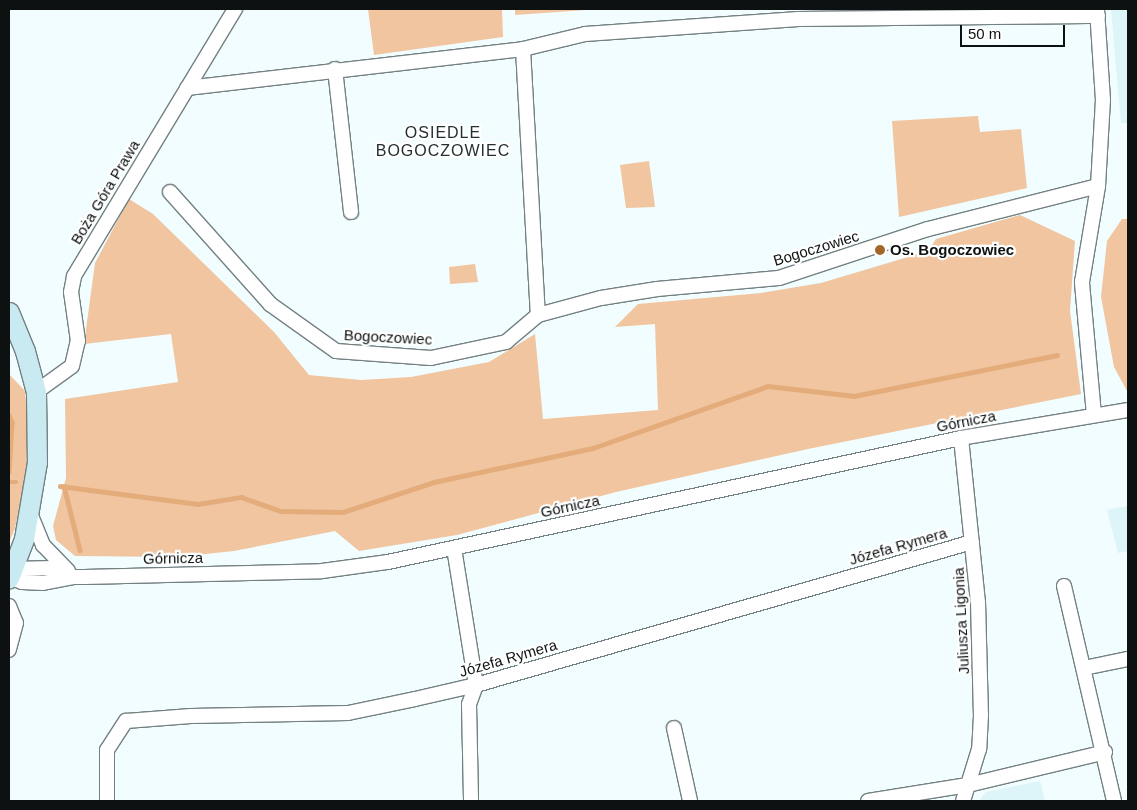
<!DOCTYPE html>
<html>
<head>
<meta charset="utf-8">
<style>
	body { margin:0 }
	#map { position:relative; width:1137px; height:810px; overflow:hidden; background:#f1fdfe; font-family:Helvetica,sans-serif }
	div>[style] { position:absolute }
	.built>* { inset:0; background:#ddf4f9 }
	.green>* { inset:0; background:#f0c5a0 }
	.stream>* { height:4.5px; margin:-2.25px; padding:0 2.25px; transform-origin:2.25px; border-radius:2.25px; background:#e4ac7a }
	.roads { filter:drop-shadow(1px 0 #748082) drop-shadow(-1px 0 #748082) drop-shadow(0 1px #748082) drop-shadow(0 -1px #748082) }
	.street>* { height:14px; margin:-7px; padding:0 7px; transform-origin:7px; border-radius:7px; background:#fff }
	.secondary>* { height:19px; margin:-9.5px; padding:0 9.5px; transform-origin:9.5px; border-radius:9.5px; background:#c9eaf0 }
	.dots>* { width:14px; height:14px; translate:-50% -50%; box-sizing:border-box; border:2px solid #fff; border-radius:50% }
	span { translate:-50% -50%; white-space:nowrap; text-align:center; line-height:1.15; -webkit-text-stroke:4.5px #fff; paint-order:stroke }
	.street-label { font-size:15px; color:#0d1112 }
	.poi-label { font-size:15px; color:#0d1112; font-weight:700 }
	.left { translate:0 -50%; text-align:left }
	.neighbourhood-label { font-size:16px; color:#242f31; letter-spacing:1px }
	.frame { position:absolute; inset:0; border:10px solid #0d1112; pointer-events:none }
	.scale { position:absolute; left:960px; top:25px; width:105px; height:22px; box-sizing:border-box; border:2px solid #0d1112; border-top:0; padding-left:6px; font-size:15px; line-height:18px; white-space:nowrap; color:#0d1112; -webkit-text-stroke:4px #fff; paint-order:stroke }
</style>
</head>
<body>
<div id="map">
	<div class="built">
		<i style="clip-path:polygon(1111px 9px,1128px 9px,1128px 123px,1121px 123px)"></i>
		<i style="clip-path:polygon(1128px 506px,1128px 551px,1118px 553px,1107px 510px)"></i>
		<i style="clip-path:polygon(1040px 781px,1045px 801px,979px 801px,986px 792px)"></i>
	</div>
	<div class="green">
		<i style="clip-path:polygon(368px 9px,502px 9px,503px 37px,374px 55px)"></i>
		<i style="clip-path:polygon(515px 9px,600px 9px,515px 15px)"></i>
		<i style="clip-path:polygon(978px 116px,980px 132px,1021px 129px,1027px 188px,899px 217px,892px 121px)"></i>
		<i style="clip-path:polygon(649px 161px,655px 207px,626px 208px,620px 165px)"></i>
		<i style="clip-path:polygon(129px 199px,153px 214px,274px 332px,309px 375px,361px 380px,411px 377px,489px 362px,535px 334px,543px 419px,658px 410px,655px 324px,615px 327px,638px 304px,761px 293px,821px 283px,928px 251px,936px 239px,1020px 215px,1075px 241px,1070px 311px,1081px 394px,808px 449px,616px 492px,457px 535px,359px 551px,335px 531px,234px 551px,177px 557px,75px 556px,56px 540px,53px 526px,66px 478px,65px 399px,178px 382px,171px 334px,84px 344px,95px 263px)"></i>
		<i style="clip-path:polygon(1122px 219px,1128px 219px,1127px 391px,1114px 367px,1101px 297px,1107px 241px)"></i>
		<i style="clip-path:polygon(475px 264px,478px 282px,450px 284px,449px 267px)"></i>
		<i style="clip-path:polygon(9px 374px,25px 391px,31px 449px,15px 528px,9px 543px)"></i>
	</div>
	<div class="stream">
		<i style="left:9px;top:415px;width:8px;rotate:67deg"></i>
		<i style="left:12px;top:422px;width:50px;rotate:93.4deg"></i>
		<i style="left:9px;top:482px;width:7px"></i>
		<i style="left:60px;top:486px;width:139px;rotate:7.4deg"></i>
		<i style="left:198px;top:504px;width:44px;rotate:-9.2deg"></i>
		<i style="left:241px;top:497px;width:42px;rotate:19.3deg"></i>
		<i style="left:281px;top:511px;width:62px;rotate:0.9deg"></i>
		<i style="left:343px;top:512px;width:96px;rotate:-18.2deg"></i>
		<i style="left:434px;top:482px;width:163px;rotate:-12.1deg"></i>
		<i style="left:593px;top:448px;width:186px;rotate:-19.5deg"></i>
		<i style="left:768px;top:386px;width:87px;rotate:6.6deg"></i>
		<i style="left:854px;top:396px;width:207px;rotate:-11.4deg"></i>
		<i style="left:64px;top:486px;width:66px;rotate:76deg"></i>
	</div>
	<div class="roads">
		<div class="street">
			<i style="left:523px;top:49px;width:266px;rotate:86.8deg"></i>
			<i style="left:335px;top:69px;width:144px;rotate:83.6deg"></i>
			<i style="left:187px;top:88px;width:338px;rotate:-6.6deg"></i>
			<i style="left:523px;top:49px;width:64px;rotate:-13.6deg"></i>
			<i style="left:585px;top:34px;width:214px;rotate:-4deg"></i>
			<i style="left:798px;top:19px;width:300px;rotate:-0.6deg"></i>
			<i style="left:170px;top:192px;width:150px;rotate:48.2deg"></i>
			<i style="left:270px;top:304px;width:81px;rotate:35.5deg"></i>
			<i style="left:336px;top:351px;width:95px;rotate:4.2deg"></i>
			<i style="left:431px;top:358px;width:77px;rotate:-12deg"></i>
			<i style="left:506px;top:342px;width:42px;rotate:-40.2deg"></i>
			<i style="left:538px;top:315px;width:65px;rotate:-15.1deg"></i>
			<i style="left:601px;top:298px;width:57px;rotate:-9.1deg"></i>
			<i style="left:657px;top:289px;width:122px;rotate:-5.2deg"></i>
			<i style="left:779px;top:278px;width:157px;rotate:-18.2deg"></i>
			<i style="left:928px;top:229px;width:175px;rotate:-14.2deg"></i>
			<i style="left:36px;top:392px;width:44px;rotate:-35.8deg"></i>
			<i style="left:72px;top:366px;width:26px;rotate:-77deg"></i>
			<i style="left:78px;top:341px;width:49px;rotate:-98.1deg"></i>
			<i style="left:71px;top:292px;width:16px;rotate:-79deg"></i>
			<i style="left:74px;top:276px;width:312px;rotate:-58.9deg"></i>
			<i style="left:1094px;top:415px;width:134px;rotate:-95.2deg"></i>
			<i style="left:1082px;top:282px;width:97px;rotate:-80.5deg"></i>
			<i style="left:1098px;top:186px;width:86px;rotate:-86.7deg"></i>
			<i style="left:1103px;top:100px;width:91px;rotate:-93.8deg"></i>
			<i style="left:961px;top:438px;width:165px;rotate:84.1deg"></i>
			<i style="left:978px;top:602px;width:113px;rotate:88.5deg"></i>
			<i style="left:981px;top:715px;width:34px;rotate:93deg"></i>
			<i style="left:979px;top:749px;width:54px;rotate:107.1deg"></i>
			<i style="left:30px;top:513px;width:35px;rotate:68deg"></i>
			<i style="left:43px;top:545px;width:36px;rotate:46deg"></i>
			<i style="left:454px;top:548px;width:139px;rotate:80.9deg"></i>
			<i style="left:476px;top:685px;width:20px;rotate:110deg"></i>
			<i style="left:469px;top:704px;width:97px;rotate:88.8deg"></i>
			<i style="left:13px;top:569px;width:40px;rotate:-1.4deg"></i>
			<i style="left:53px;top:568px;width:23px;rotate:23deg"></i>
			<i style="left:74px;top:577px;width:10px"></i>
			<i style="left:84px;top:577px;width:238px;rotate:-1.4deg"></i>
			<i style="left:322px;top:571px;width:67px;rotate:-7.8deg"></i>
			<i style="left:388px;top:562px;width:586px;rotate:-12.21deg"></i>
			<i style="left:961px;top:438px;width:169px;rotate:-9.5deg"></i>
			<i style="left:9px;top:577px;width:14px;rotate:21deg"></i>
			<i style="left:22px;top:582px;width:21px;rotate:3deg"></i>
			<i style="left:43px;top:583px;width:32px;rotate:-11deg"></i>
			<i style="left:1064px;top:586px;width:221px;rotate:76.9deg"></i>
			<i style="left:9px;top:606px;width:18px;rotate:68deg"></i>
			<i style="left:16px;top:623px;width:28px;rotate:105deg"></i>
			<i style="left:1084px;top:668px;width:45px;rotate:-11.6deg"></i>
			<i style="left:674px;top:728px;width:75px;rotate:77.6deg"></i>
			<i style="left:107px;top:801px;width:51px;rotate:-90deg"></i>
			<i style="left:107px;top:750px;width:35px;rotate:-57deg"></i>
			<i style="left:126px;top:721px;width:65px;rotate:-4.4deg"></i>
			<i style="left:191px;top:716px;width:157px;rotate:-1.1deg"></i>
			<i style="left:348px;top:713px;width:68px;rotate:-11.8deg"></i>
			<i style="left:415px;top:699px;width:63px;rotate:-12.9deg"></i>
			<i style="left:476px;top:685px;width:516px;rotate:-16.08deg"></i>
			<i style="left:868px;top:801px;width:101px;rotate:-9.1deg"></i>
			<i style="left:968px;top:785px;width:141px;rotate:-13.5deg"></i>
		</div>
		<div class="secondary">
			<i style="left:9px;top:312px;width:42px;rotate:67.7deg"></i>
			<i style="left:25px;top:351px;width:42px;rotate:75deg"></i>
			<i style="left:36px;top:392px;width:70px;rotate:89.2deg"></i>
			<i style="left:37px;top:462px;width:78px;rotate:99.6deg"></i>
			<i style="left:24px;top:539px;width:42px;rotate:111deg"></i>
		</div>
	</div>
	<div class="dots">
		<i style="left:880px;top:250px;background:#a26629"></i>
	</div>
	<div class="street-label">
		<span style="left:105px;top:192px;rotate:-59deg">Boża Góra Prawa</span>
		<span style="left:816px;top:248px;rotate:-17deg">Bogoczowiec</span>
		<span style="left:388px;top:337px;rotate:3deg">Bogoczowiec</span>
		<span style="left:966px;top:421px;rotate:-11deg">Górnicza</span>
		<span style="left:570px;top:506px;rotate:-12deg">Górnicza</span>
		<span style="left:898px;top:546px;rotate:-16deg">Józefa Rymera</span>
		<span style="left:173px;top:558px;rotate:-1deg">Górnicza</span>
		<span style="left:961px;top:621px;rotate:-93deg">Juliusza Ligonia</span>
		<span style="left:508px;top:658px;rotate:-16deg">Józefa Rymera</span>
	</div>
	<div class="poi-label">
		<span class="left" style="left:890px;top:250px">Os. Bogoczowiec</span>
	</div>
	<div class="neighbourhood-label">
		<span style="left:443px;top:142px">OSIEDLE<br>BOGOCZOWIEC</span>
	</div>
	<div class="frame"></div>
	<div class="scale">50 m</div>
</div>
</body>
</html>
